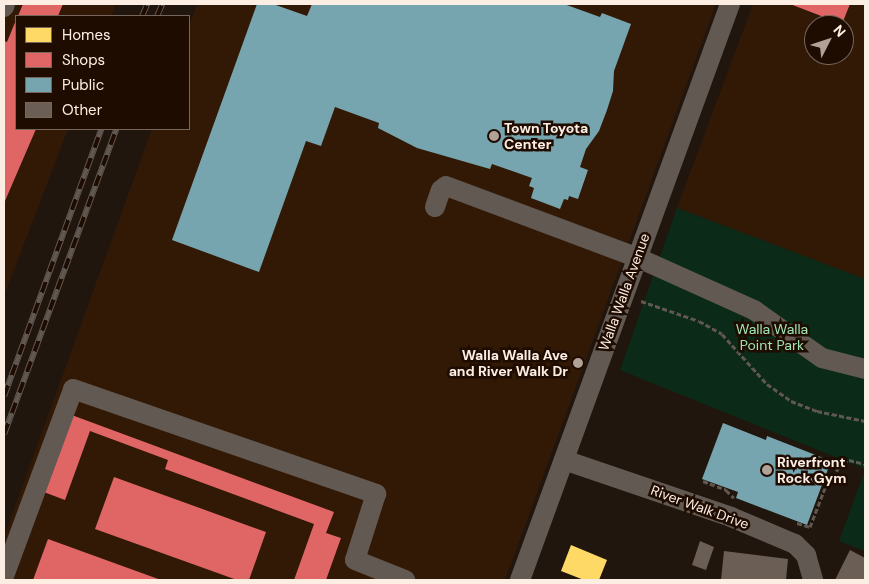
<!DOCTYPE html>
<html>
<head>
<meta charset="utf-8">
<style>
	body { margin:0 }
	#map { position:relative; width:869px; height:584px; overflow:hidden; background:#21160e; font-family:"DM Sans",sans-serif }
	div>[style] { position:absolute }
	.built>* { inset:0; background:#311905 }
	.green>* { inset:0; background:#0b2a17 }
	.homes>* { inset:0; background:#ffd966 }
	.shops>* { inset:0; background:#e06666 }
	.public>* { inset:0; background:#76a5af }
	.building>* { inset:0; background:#6b5f55 }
	.path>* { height:3px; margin-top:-1.5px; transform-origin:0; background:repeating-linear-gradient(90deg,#615751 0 5px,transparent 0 7.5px) }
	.minor>* { height:20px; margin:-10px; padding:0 10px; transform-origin:10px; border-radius:10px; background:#625953 }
	.rail>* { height:5.5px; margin-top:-2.75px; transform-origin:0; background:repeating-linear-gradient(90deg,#1f0c00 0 11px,#615852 0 22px); box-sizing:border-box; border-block:1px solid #615852 }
	.dots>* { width:14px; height:14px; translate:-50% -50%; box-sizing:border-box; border:2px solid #1f0c00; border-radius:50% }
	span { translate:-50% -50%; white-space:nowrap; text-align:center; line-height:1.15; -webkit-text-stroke:5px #1f0c00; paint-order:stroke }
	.poi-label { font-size:14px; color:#fdeee4; font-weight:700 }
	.left { translate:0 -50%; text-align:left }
	.right { translate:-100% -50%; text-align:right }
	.street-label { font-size:14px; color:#fdeee4 }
	.park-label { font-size:14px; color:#9de5b6 }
	.frame { position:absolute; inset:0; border:5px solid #fdeee4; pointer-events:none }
	.legend { position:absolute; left:15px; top:15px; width:175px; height:115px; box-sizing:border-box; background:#1f0c00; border:1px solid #78665b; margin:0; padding:6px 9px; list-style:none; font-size:15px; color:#fdeee4 }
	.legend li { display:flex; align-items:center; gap:10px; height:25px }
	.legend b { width:25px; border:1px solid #78665b }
	.north { position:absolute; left:804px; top:15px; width:50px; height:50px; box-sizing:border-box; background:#1f0c00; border:1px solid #78665b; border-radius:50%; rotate:49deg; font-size:14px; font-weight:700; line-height:20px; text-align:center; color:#fdeee4 }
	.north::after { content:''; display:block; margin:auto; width:18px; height:22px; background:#b0a299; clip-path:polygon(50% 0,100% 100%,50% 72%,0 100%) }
</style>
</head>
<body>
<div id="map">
	<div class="built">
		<i style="clip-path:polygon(4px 4px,116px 4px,111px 16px,16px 16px,16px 129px,68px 129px,4px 296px)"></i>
		<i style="clip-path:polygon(197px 4px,716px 4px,505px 580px,4px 580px,4px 537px,152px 129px,189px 129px,189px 27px)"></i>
		<i style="clip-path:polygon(evenodd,753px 4px,865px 4px,865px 279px,677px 208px,753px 4px,814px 25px,844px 25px,844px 55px,814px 55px,814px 25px)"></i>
	</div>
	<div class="green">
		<i style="clip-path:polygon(677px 208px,865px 279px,865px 469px,620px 370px)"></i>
		<i style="clip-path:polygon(865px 470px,865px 551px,839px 541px)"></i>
	</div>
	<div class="homes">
		<i style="clip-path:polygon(571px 545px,607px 560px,599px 580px,584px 580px,561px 571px)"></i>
	</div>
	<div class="shops">
		<i style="clip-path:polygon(23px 4px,63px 4px,58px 16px,18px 16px)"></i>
		<i style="clip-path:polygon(790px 4px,850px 4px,842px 24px)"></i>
		<i style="clip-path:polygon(16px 20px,16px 129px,36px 129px,5px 201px,4px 41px,7px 42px)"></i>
		<i style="clip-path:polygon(69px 414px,334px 512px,326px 533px,341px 538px,326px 580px,294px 580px,314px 524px,165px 469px,168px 460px,90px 431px,65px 500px,41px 491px)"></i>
		<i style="clip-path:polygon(114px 477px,266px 532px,249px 580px,237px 580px,95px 529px)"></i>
		<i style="clip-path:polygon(48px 539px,161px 580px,33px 580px)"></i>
	</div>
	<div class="public">
		<i style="clip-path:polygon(257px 4px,273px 4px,307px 16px,312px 4px,564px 4px,600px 17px,602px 13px,631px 24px,614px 71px,613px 91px,607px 110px,599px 131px,586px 149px,580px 167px,588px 170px,578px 199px,569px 196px,568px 200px,564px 199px,560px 209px,531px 198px,534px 188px,529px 186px,532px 178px,492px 164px,490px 169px,417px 148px,378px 128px,379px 123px,335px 107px,321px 146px,306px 141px,259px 272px,172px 240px)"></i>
		<i style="clip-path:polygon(723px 423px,766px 440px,767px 436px,831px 461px,807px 525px,736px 498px,738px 492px,702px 479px)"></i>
	</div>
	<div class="building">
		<i style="clip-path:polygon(700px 541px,714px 547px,706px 570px,692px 565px)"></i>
		<i style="clip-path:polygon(850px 550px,865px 558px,865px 580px,835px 580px)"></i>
		<i style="clip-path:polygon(724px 551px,788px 559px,786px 580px,721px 580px)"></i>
	</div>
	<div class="path">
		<i style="left:641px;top:301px;width:61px;rotate:19deg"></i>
		<i style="left:699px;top:321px;width:26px;rotate:29deg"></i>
		<i style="left:722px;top:334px;width:67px;rotate:48deg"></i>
		<i style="left:767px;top:384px;width:29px;rotate:35deg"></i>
		<i style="left:791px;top:401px;width:28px;rotate:21deg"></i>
		<i style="left:817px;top:411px;width:49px;rotate:11.8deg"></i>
		<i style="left:703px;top:481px;width:25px;rotate:21deg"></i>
		<i style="left:726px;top:490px;width:11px;rotate:45deg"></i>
		<i style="left:797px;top:523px;width:14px;rotate:17deg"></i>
		<i style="left:810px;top:527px;width:45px;rotate:-69.1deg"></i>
		<i style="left:826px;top:485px;width:11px;rotate:-38deg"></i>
		<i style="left:835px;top:478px;width:7px;rotate:-82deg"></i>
		<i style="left:836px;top:471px;width:11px;rotate:-49deg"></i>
		<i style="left:843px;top:463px;width:7px;rotate:-27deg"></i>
		<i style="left:849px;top:460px;width:16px;rotate:14deg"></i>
	</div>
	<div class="minor">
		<i style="left:4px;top:7px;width:3px;rotate:-72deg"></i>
		<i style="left:435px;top:207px;width:18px;rotate:-71deg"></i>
		<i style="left:441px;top:190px;width:6px;rotate:-39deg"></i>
		<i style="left:446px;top:186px;width:203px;rotate:20.5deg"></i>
		<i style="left:636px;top:257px;width:129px;rotate:24.2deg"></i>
		<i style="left:754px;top:310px;width:83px;rotate:35.2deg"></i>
		<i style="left:822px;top:358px;width:44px;rotate:14.3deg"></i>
		<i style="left:564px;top:460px;width:176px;rotate:18.8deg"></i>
		<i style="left:731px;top:517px;width:69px;rotate:22.9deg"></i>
		<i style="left:795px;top:544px;width:16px;rotate:45deg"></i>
		<i style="left:806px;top:555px;width:26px;rotate:74deg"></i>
		<i style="left:4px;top:576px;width:199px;rotate:-69.7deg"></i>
		<i style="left:73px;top:389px;width:321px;rotate:19.1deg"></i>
		<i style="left:376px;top:494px;width:69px;rotate:107.7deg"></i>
		<i style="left:355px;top:560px;width:54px;rotate:21.8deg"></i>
		<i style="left:520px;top:580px;width:613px;rotate:-69.97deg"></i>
	</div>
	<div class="rail">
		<i style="left:142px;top:16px;width:13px;rotate:-67deg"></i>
		<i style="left:157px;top:16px;width:13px;rotate:-67deg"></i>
		<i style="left:4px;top:396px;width:284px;rotate:-70deg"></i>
		<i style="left:4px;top:434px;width:325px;rotate:-69.8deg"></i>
	</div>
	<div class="dots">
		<i style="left:494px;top:136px;background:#b0a299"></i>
		<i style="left:578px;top:363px;background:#b0a299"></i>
		<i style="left:767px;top:470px;background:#b0a299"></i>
	</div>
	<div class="poi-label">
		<span class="left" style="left:504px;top:136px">Town Toyota<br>Center</span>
		<span class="right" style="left:568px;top:363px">Walla Walla Ave<br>and River Walk Dr</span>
		<span class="left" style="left:777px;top:470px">Riverfront<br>Rock Gym</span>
	</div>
	<div class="street-label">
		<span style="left:624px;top:292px;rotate:-70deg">Walla Walla Avenue</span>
		<span style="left:700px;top:507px;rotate:20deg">River Walk Drive</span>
	</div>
	<div class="park-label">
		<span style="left:772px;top:337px">Walla Walla<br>Point Park</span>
	</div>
	<div class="frame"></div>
	<ul class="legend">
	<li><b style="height:14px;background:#ffd966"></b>Homes</li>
	<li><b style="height:14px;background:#e06666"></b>Shops</li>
	<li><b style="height:14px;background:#76a5af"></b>Public</li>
	<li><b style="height:14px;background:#6b5f55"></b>Other</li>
	</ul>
	<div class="north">N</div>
</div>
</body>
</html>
